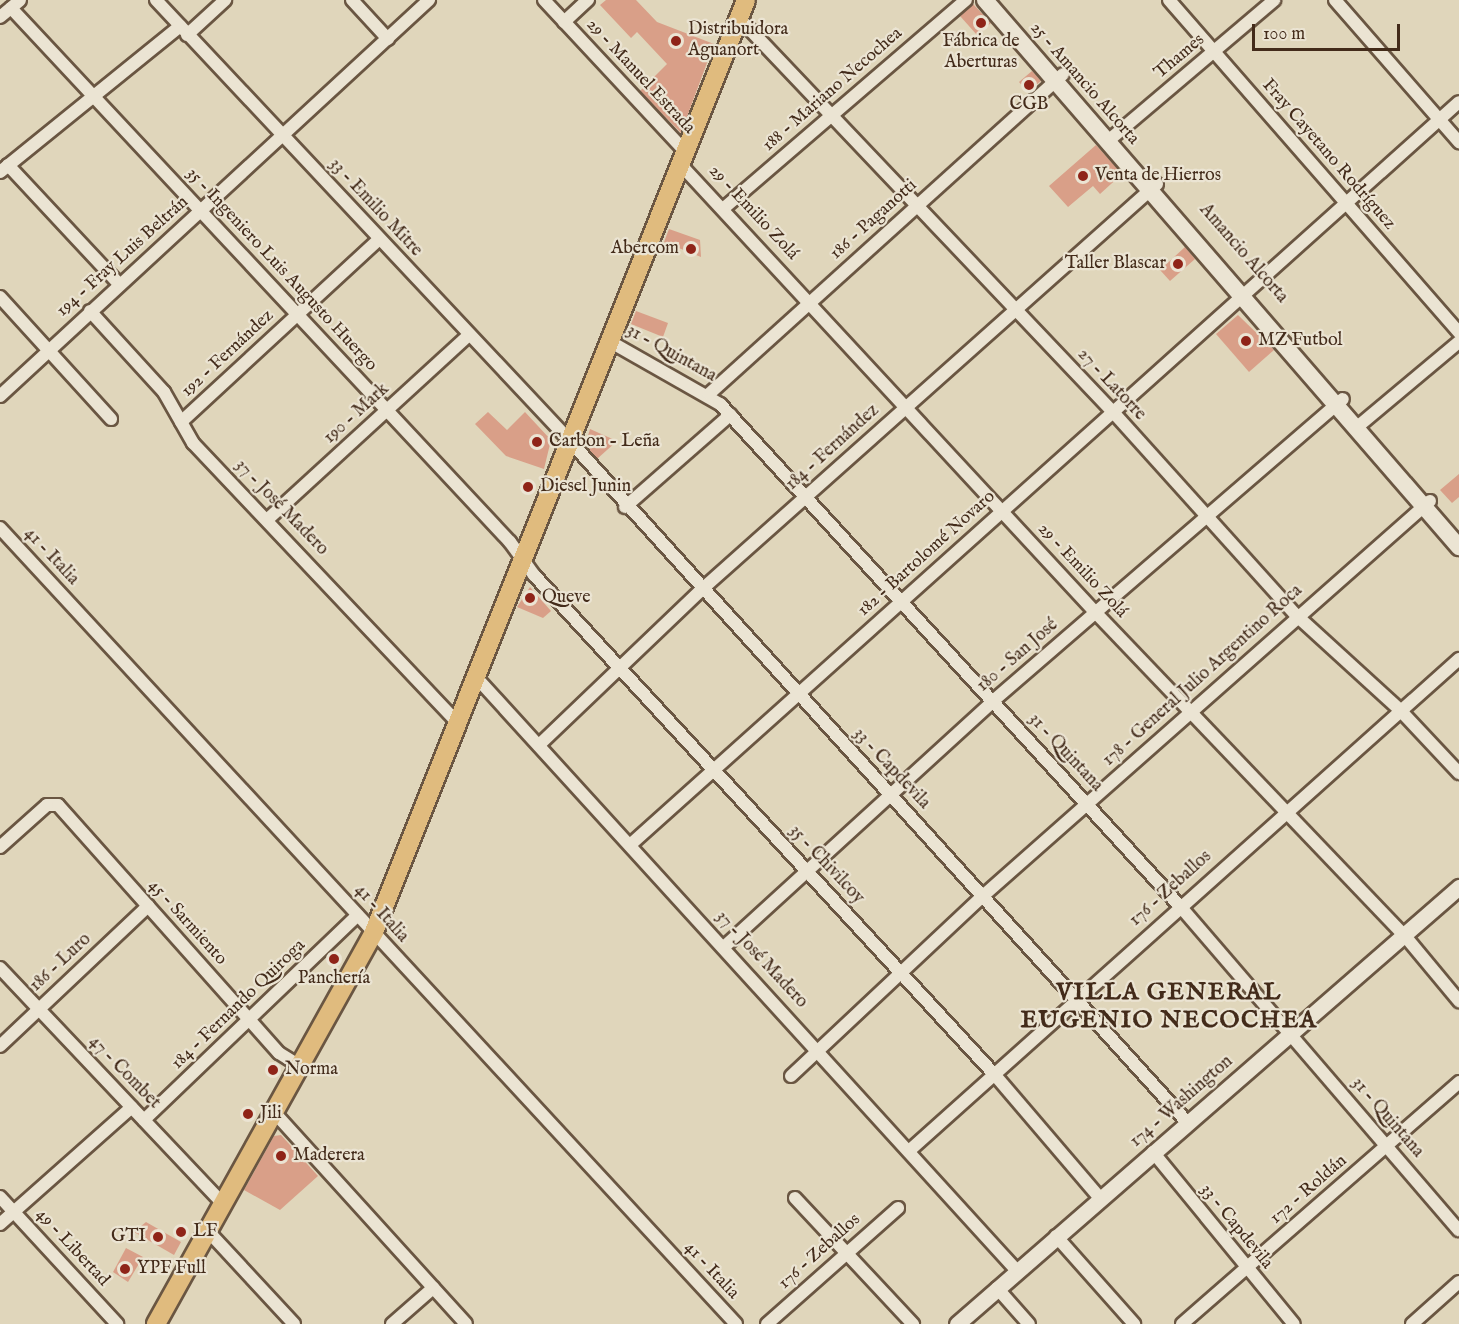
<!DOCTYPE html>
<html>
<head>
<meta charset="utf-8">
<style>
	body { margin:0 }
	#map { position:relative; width:1459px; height:1324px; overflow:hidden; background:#e0d6bb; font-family:"IM FELL English",serif }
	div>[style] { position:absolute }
	.building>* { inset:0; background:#d99f88 }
	.roads { filter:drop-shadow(2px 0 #6a5642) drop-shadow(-2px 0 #6a5642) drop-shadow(0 2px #6a5642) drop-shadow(0 -2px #6a5642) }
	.minor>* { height:12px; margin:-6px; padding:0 6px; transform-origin:6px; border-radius:6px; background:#ebe4d3 }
	.tertiary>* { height:15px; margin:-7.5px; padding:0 7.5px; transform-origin:7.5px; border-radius:7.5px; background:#ebe4d3 }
	.secondary>* { height:16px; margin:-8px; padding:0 8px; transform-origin:8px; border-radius:8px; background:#ebe4d3 }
	.primary>* { height:18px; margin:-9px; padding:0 9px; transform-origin:9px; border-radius:9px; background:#e0bb7e }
	.dots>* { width:16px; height:16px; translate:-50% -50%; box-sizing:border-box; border:3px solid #ebe4d3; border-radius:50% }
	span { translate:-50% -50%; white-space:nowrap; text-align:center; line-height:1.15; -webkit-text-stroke:4.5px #ebe4d3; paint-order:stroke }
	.poi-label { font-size:18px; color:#432b1a }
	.left { translate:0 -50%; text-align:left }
	.right { translate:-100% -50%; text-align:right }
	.street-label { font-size:18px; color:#432b1a }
	.district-label { font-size:24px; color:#432b1a; font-weight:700; letter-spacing:1.5px }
	.scale { position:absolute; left:1252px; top:24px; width:148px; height:27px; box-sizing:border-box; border:3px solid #432b1a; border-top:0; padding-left:8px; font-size:18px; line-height:21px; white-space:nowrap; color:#432b1a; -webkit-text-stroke:4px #ebe4d3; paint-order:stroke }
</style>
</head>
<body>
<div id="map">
	<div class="building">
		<i style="clip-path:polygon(606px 0,636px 0,657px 22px,714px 44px,681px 133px,640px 91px,667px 64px,637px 32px,631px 38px,600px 5px)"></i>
		<i style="clip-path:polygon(973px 4px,991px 23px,977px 35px,960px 16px)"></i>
		<i style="clip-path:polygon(1032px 71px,1041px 81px,1028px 92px,1019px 82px)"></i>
		<i style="clip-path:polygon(1096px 145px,1122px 174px,1100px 194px,1093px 186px,1068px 207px,1049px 186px)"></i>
		<i style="clip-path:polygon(669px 229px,700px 240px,701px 257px,664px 242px)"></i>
		<i style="clip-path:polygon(1185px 247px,1195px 259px,1170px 281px,1160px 270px)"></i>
		<i style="clip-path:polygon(636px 311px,668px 323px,663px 337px,631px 324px)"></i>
		<i style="clip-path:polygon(1238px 315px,1274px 350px,1249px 372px,1216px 334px)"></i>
		<i style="clip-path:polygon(488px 412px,507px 430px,525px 412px,551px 440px,544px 469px,506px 456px,475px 424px)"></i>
		<i style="clip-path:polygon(590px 429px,617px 441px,597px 459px,585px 446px)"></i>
		<i style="clip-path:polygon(1459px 474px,1459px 497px,1452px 503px,1440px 490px)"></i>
		<i style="clip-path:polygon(530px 587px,551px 611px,543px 618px,517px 607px)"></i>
		<i style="clip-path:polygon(281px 1135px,318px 1176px,280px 1210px,244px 1190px,274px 1136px)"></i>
		<i style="clip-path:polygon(146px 1222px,181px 1242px,174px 1255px,134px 1232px)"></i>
		<i style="clip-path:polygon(126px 1248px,143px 1257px,128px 1282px,113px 1272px)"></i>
	</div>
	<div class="roads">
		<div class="minor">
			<i style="left:156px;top:0;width:603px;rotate:46.81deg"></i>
			<i style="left:569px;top:440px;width:920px;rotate:47.82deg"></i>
			<i style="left:352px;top:0;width:53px;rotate:47.3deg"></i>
			<i style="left:544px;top:0;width:207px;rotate:47deg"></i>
			<i style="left:1169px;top:0;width:442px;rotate:48.9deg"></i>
			<i style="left:1335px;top:0;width:189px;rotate:48.9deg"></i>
			<i style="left:11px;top:8px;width:731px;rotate:46.94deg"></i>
			<i style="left:510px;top:542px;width:41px;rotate:54deg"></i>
			<i style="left:534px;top:575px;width:679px;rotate:47.33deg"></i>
			<i style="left:994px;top:1074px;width:163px;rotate:49.5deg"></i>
			<i style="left:0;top:17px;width:26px;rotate:-40deg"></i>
			<i style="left:739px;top:18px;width:543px;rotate:46.49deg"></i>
			<i style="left:1113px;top:412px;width:273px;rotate:48deg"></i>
			<i style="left:1296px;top:615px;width:139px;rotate:42.4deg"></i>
			<i style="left:1399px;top:709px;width:88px;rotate:46.8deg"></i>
			<i style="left:564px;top:22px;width:33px;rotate:-43deg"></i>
			<i style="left:187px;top:35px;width:52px;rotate:-42.6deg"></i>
			<i style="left:1108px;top:141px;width:218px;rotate:-40.3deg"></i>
			<i style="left:680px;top:164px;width:611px;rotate:47.19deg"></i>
			<i style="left:1095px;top:612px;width:448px;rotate:46.3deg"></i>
			<i style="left:1405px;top:936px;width:85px;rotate:50.3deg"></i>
			<i style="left:8px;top:165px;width:163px;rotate:47deg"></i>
			<i style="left:0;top:172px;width:232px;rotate:-39deg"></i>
			<i style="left:724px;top:208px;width:319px;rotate:-40.7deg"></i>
			<i style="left:0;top:297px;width:165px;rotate:47.7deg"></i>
			<i style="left:90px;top:311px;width:110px;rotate:47.6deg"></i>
			<i style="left:164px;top:392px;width:59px;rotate:60.4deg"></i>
			<i style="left:193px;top:443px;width:386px;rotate:46.6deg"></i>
			<i style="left:609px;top:341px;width:128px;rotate:29.6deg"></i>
			<i style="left:720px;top:404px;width:679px;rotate:47.51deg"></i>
			<i style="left:1179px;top:905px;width:429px;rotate:49.3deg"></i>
			<i style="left:709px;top:394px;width:477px;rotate:-42.1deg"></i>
			<i style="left:0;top:396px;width:584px;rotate:-42.71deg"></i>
			<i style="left:181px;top:422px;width:270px;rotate:-42.7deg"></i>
			<i style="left:1356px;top:428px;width:134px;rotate:-39.9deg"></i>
			<i style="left:625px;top:507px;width:140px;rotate:-41.2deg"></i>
			<i style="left:268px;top:519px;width:273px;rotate:-42.5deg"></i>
			<i style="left:0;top:528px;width:1084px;rotate:47.24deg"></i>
			<i style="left:476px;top:677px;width:803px;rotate:47.67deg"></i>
			<i style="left:539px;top:745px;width:223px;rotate:-43.7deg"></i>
			<i style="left:700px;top:591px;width:612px;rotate:-41.69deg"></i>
			<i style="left:630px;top:845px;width:1113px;rotate:-41.87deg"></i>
			<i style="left:0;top:847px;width:63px;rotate:-41.8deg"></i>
			<i style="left:47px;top:805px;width:11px"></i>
			<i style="left:58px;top:805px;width:332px;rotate:48.3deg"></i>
			<i style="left:279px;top:1053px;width:22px;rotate:32deg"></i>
			<i style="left:724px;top:947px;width:365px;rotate:-42.4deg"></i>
			<i style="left:993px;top:701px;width:462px;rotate:-40.8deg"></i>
			<i style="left:0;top:968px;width:322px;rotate:46.6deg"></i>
			<i style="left:0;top:1046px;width:204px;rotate:-43.4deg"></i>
			<i style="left:791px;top:1076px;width:265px;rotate:-43.2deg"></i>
			<i style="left:984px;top:895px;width:595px;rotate:-41.46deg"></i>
			<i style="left:273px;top:1111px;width:287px;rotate:47.8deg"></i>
			<i style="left:144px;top:1120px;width:296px;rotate:-43.8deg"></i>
			<i style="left:910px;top:1150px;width:737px;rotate:-41.81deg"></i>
			<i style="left:1153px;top:1152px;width:222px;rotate:50.7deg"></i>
			<i style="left:0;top:1197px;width:173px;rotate:47.3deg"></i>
			<i style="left:795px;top:1198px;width:173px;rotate:46.9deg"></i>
			<i style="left:0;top:1224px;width:176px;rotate:-41.6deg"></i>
			<i style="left:207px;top:1230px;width:128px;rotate:47.2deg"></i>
			<i style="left:1056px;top:1236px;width:118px;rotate:48.4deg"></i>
			<i style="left:997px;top:1288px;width:48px;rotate:48.4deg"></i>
			<i style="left:392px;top:1324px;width:55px;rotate:-41.3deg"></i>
			<i style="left:767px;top:1324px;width:175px;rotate:-41.5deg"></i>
			<i style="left:1182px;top:1324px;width:368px;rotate:-41.1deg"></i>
			<i style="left:1412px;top:1324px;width:63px;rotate:-41.8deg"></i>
		</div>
		<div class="tertiary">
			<i style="left:957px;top:1324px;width:666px;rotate:-41.04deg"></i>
		</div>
		<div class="secondary">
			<i style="left:985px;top:0;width:724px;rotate:49.09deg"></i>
		</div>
		<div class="primary">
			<i style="left:156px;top:1324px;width:449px;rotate:-60.9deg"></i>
			<i style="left:374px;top:932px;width:1003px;rotate:-68.24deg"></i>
		</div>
	</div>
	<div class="dots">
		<i style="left:981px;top:23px;background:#8f2418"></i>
		<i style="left:676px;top:41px;background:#8f2418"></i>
		<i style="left:1029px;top:85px;background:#8f2418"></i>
		<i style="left:1083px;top:176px;background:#8f2418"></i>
		<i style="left:691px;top:249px;background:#8f2418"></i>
		<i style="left:1178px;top:264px;background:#8f2418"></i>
		<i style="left:1246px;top:341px;background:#8f2418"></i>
		<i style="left:537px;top:442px;background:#8f2418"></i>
		<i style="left:528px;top:487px;background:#8f2418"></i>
		<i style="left:530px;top:598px;background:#8f2418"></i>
		<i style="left:334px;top:959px;background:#8f2418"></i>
		<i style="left:273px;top:1070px;background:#8f2418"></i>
		<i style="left:248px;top:1114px;background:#8f2418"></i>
		<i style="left:281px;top:1156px;background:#8f2418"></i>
		<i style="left:181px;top:1232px;background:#8f2418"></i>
		<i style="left:158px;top:1237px;background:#8f2418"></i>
		<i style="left:125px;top:1269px;background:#8f2418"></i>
	</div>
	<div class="poi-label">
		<span class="left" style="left:688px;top:41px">Distribuidora<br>Aguanort</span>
		<span style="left:981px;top:53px">Fábrica de<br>Aberturas</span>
		<span style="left:1029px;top:105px">CGB</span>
		<span class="left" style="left:1095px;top:176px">Venta de Hierros</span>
		<span class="right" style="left:679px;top:249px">Abercom</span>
		<span class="right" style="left:1166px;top:264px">Taller Blascar</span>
		<span class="left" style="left:1258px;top:341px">MZ Futbol</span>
		<span class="left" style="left:549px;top:442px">Carbon - Leña</span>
		<span class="left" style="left:540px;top:487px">Diesel Junin</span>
		<span class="left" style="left:542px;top:598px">Queve</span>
		<span style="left:334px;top:979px">Panchería</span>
		<span class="left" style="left:285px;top:1070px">Norma</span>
		<span class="left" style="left:260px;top:1114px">Jili</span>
		<span class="left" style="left:293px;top:1156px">Maderera</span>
		<span class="left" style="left:193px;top:1232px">LF</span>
		<span class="right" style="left:146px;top:1237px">GTI</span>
		<span class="left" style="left:137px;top:1269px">YPF Full</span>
	</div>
	<div class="street-label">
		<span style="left:1180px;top:57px;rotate:-40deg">Thames</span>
		<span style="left:640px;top:77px;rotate:47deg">29 - Manuel Estrada</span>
		<span style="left:1084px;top:84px;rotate:49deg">25 - Amancio Alcorta</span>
		<span style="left:833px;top:90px;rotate:-41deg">188 - Mariano Necochea</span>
		<span style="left:1328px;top:155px;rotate:49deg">Fray Cayetano Rodríguez</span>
		<span style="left:375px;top:208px;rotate:47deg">33 - Emilio Mitre</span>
		<span style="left:753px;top:213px;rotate:47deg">29 - Emilio Zolá</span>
		<span style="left:874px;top:220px;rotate:-42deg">186 - Paganotti</span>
		<span style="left:1243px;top:254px;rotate:49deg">Amancio Alcorta</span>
		<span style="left:123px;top:257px;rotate:-42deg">194 - Fray Luis Beltrán</span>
		<span style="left:281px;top:270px;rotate:47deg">35 - Ingeniero Luis Augusto Huergo</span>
		<span style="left:228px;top:354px;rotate:-43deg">192 - Fernández</span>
		<span style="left:671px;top:354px;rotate:29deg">31 - Quintana</span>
		<span style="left:1111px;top:385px;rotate:47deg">27 - Latorre</span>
		<span style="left:357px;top:414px;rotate:-42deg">190 - Mark</span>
		<span style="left:833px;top:448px;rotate:-42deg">184 - Fernández</span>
		<span style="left:281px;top:508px;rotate:46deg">37 - José Madero</span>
		<span style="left:927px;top:554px;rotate:-42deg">182 - Bartolomé Novaro</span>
		<span style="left:51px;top:557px;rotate:47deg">41 - Italia</span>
		<span style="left:1082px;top:571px;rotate:47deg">29 - Emilio Zolá</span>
		<span style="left:1018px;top:656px;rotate:-41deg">180 - San José</span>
		<span style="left:1203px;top:676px;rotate:-42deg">178 - General Julio Argentino Roca</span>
		<span style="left:1065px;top:753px;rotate:47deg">31 - Quintana</span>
		<span style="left:891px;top:769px;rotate:47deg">33 - Capdevila</span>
		<span style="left:826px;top:865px;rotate:47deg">35 - Chivilcoy</span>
		<span style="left:1171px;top:889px;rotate:-42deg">176 - Zeballos</span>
		<span style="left:381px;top:914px;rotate:48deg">41 - Italia</span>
		<span style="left:187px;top:923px;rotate:48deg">45 - Sarmiento</span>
		<span style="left:761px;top:960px;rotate:47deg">37 - José Madero</span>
		<span style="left:61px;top:963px;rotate:-43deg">186 - Luro</span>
		<span style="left:239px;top:1005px;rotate:-44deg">184 - Fernando Quiroga</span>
		<span style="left:124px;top:1073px;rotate:46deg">47 - Combet</span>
		<span style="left:1182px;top:1102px;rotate:-41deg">174 - Washington</span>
		<span style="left:1387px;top:1118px;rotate:49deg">31 - Quintana</span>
		<span style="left:1309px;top:1190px;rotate:-41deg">172 - Roldán</span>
		<span style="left:1236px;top:1227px;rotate:51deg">33 - Capdevila</span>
		<span style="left:72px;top:1248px;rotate:47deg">49 - Libertad</span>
		<span style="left:820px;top:1252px;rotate:-42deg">176 - Zeballos</span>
		<span style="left:711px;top:1271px;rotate:47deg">41 - Italia</span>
	</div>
	<div class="district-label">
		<span style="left:1169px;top:1007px">VILLA GENERAL<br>EUGENIO NECOCHEA</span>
	</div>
	<div class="scale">100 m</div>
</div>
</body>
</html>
